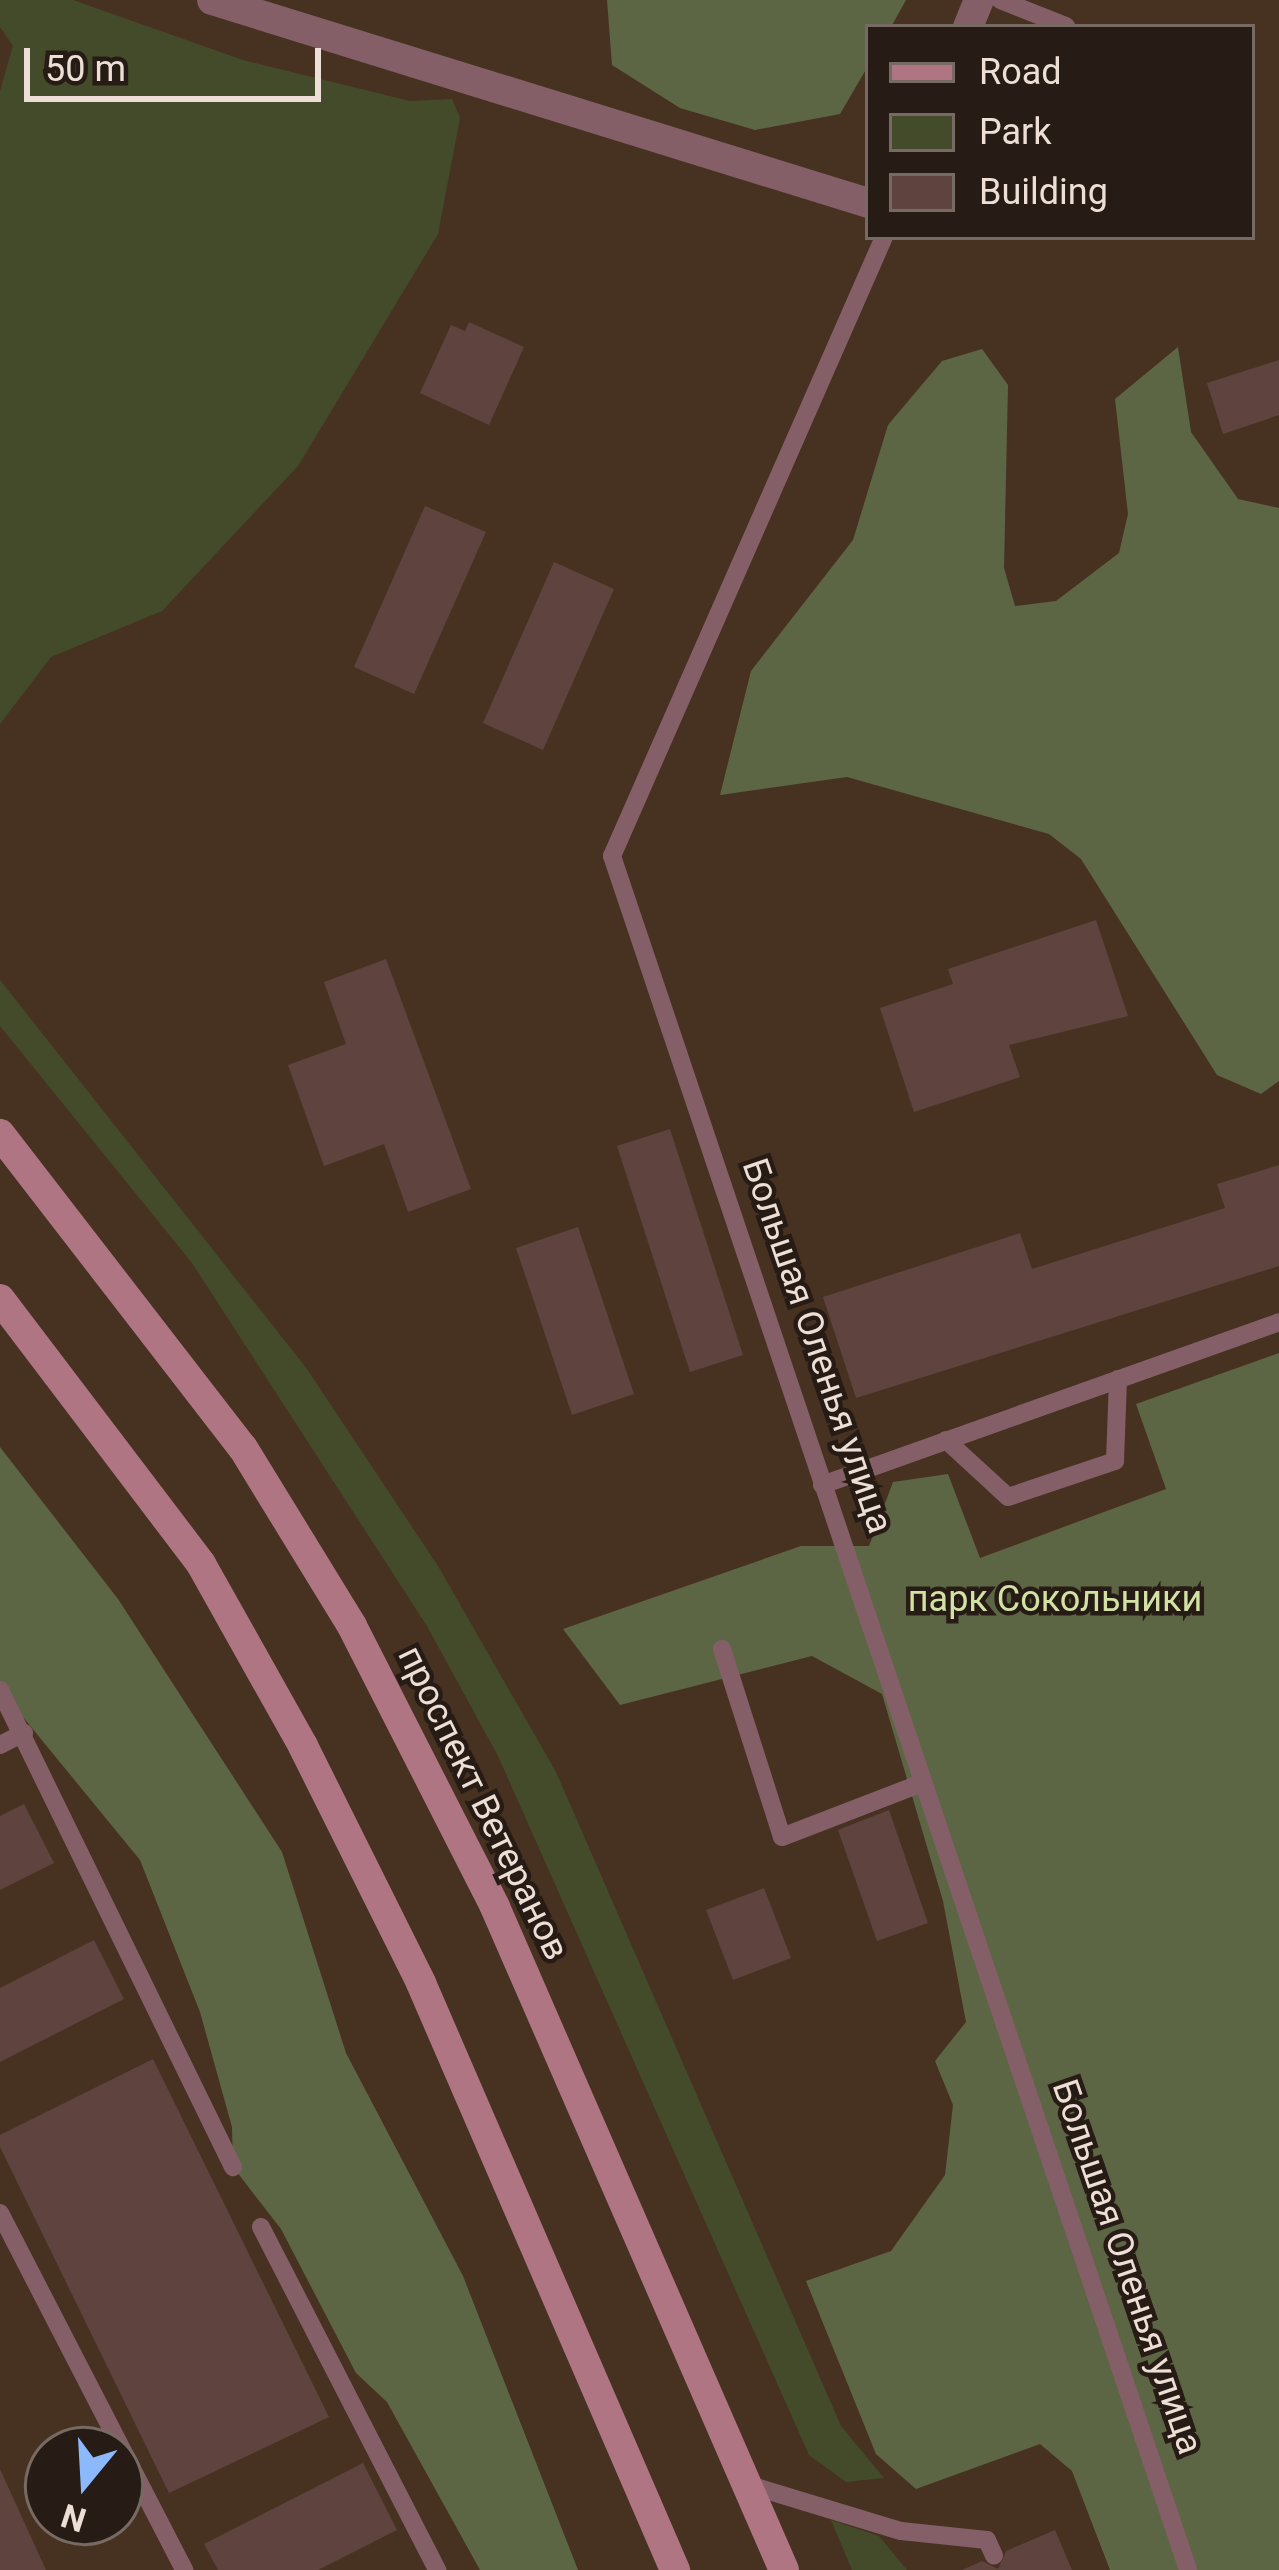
<!DOCTYPE html>
<html>
<head>
<meta charset="utf-8">
<style>
	body { margin:0 }
	#map { position:relative; width:1279px; height:2570px; overflow:hidden; background:#473222; font-family:Roboto,sans-serif }
	div>[style] { position:absolute }
	.green>* { inset:0; background:#434b2b }
	.forest>* { inset:0; background:#5d6644 }
	.building>* { inset:0; background:#5f433e }
	.service>* { height:18px; margin:-9px; padding:0 9px; transform-origin:9px; border-radius:9px; background:#855f68 }
	.minor>* { height:30px; margin:-15px; padding:0 15px; transform-origin:15px; border-radius:15px; background:#855f68 }
	.secondary>* { height:30px; margin:-15px; padding:0 15px; transform-origin:15px; border-radius:15px; background:#b07583 }
	span { translate:-50% -50%; white-space:nowrap; text-align:center; line-height:1.15; -webkit-text-stroke:9px #261c15; paint-order:stroke }
	.street-label { font-size:36px; color:#eddfd5 }
	.park-label { font-size:36px; color:#d2e2a4 }
	.legend { position:absolute; left:865px; top:24px; width:390px; height:216px; box-sizing:border-box; background:#261c15; border:3px solid #766a62; margin:0; padding:15px 21px; list-style:none; font-size:36px; color:#eddfd5 }
	.legend li { display:flex; align-items:center; gap:24px; height:60px }
	.legend b { width:60px; border:3px solid #766a62 }
	.north { position:absolute; left:24px; top:2426px; width:120px; height:120px; box-sizing:border-box; background:#261c15; border:3px solid #766a62; border-radius:50%; rotate:198deg; font-size:33px; font-weight:700; line-height:48px; text-align:center; color:#eddfd5 }
	.north::after { content:''; display:block; margin:auto; width:42px; height:54px; background:#8bb9fc; clip-path:polygon(50% 0,100% 100%,50% 72%,0 100%) }
	.scale { position:absolute; left:24px; top:48px; width:297px; height:54px; box-sizing:border-box; border:6px solid #eddfd5; border-top:0; padding-left:15px; font-size:36px; line-height:42px; white-space:nowrap; color:#eddfd5; -webkit-text-stroke:9px #261c15; paint-order:stroke }
</style>
</head>
<body>
<div id="map">
	<div class="green">
		<i style="clip-path:polygon(0 0,73px 0,243px 60px,410px 101px,452px 99px,460px 118px,438px 234px,298px 466px,162px 611px,51px 657px,0 724px,0 91px,13px 46px,0 27px)"></i>
		<i style="clip-path:polygon(0 980px,307px 1369px,438px 1566px,556px 1772px,841px 2426px,884px 2478px,846px 2482px,809px 2455px,498px 1756px,427px 1626px,192px 1263px,0 1026px)"></i>
		<i style="clip-path:polygon(831px 2520px,879px 2536px,907px 2570px,852px 2570px)"></i>
	</div>
	<div class="forest">
		<i style="clip-path:polygon(607px 0,906px 0,891px 27px,868px 27px,868px 66px,840px 114px,755px 130px,680px 108px,612px 65px)"></i>
		<i style="clip-path:polygon(1178px 347px,1191px 432px,1238px 499px,1279px 508px,1279px 1081px,1261px 1094px,1217px 1075px,1081px 859px,1049px 834px,847px 777px,720px 795px,751px 671px,853px 540px,888px 425px,942px 361px,982px 349px,1008px 385px,1004px 568px,1015px 606px,1056px 601px,1119px 553px,1128px 514px,1115px 399px)"></i>
		<i style="clip-path:polygon(1279px 1353px,1279px 2570px,1110px 2570px,1072px 2471px,1040px 2444px,916px 2489px,876px 2454px,806px 2281px,891px 2251px,945px 2175px,953px 2105px,935px 2061px,966px 2022px,943px 1901px,882px 1694px,812px 1656px,620px 1705px,563px 1629px,801px 1546px,869px 1546px,893px 1482px,948px 1474px,980px 1558px,1166px 1489px,1136px 1404px)"></i>
		<i style="clip-path:polygon(0 1447px,118px 1599px,282px 1852px,346px 2053px,463px 2276px,578px 2570px,480px 2570px,387px 2402px,356px 2373px,281px 2229px,233px 2167px,232px 2127px,200px 2012px,140px 1860px,0 1689px)"></i>
	</div>
	<div class="building">
		<i style="clip-path:polygon(469px 322px,524px 347px,489px 425px,420px 393px,451px 325px,465px 331px)"></i>
		<i style="clip-path:polygon(1279px 360px,1279px 415px,1223px 434px,1207px 383px)"></i>
		<i style="clip-path:polygon(425px 506px,486px 532px,414px 694px,354px 667px)"></i>
		<i style="clip-path:polygon(554px 562px,614px 589px,543px 750px,483px 723px)"></i>
		<i style="clip-path:polygon(1096px 920px,1128px 1016px,1009px 1045px,1020px 1077px,914px 1112px,880px 1008px,953px 984px,948px 969px)"></i>
		<i style="clip-path:polygon(386px 959px,471px 1189px,408px 1212px,384px 1144px,324px 1166px,288px 1065px,346px 1044px,324px 982px)"></i>
		<i style="clip-path:polygon(670px 1129px,743px 1355px,690px 1372px,617px 1146px)"></i>
		<i style="clip-path:polygon(1279px 1165px,1279px 1266px,856px 1398px,823px 1297px,1020px 1233px,1032px 1269px,1225px 1208px,1217px 1184px)"></i>
		<i style="clip-path:polygon(578px 1227px,634px 1394px,572px 1415px,516px 1248px)"></i>
		<i style="clip-path:polygon(24px 1804px,54px 1863px,0 1890px,0 1816px)"></i>
		<i style="clip-path:polygon(889px 1810px,928px 1923px,877px 1941px,838px 1830px)"></i>
		<i style="clip-path:polygon(764px 1888px,791px 1958px,733px 1980px,706px 1910px)"></i>
		<i style="clip-path:polygon(94px 1940px,124px 1999px,0 2062px,0 1988px)"></i>
		<i style="clip-path:polygon(153px 2059px,329px 2417px,169px 2493px,0 2147px,0 2135px)"></i>
		<i style="clip-path:polygon(363px 2463px,397px 2530px,318px 2570px,218px 2570px,204px 2544px)"></i>
		<i style="clip-path:polygon(0 2469px,46px 2570px,0 2570px)"></i>
		<i style="clip-path:polygon(1055px 2530px,1072px 2570px,962px 2570px,982px 2561px,998px 2569px,1006px 2551px)"></i>
	</div>
	<div class="service">
		<i style="left:1000px;top:0;width:71px;rotate:21.5deg"></i>
		<i style="left:884px;top:237px;width:676px;rotate:113.72deg"></i>
		<i style="left:612px;top:856px;width:1808px;rotate:71.42deg"></i>
		<i style="left:946px;top:1440px;width:84px;rotate:42.6deg"></i>
		<i style="left:1008px;top:1497px;width:113px;rotate:-18.6deg"></i>
		<i style="left:1115px;top:1461px;width:82px;rotate:-87.9deg"></i>
		<i style="left:822px;top:1485px;width:485px;rotate:-19.6deg"></i>
		<i style="left:722px;top:1649px;width:197px;rotate:72.3deg"></i>
		<i style="left:782px;top:1837px;width:150px;rotate:-21.1deg"></i>
		<i style="left:0;top:1690px;width:531px;rotate:63.97deg"></i>
		<i style="left:0;top:1745px;width:27px;rotate:-27deg"></i>
		<i style="left:0;top:2213px;width:402px;rotate:62.7deg"></i>
		<i style="left:261px;top:2227px;width:386px;rotate:62.8deg"></i>
		<i style="left:746px;top:2484px;width:162px;rotate:16.9deg"></i>
		<i style="left:901px;top:2531px;width:86px;rotate:6deg"></i>
		<i style="left:987px;top:2540px;width:17px;rotate:66deg"></i>
	</div>
	<div class="minor">
		<i style="left:212px;top:0;width:687px;rotate:17.19deg"></i>
		<i style="left:968px;top:27px;width:29px;rotate:-68deg"></i>
	</div>
	<div class="secondary">
		<i style="left:0;top:1134px;width:397px;rotate:52.3deg"></i>
		<i style="left:243px;top:1448px;width:209px;rotate:58.5deg"></i>
		<i style="left:352px;top:1626px;width:315px;rotate:63deg"></i>
		<i style="left:495px;top:1907px;width:723px;rotate:66.45deg"></i>
		<i style="left:0;top:1299px;width:333px;rotate:52.8deg"></i>
		<i style="left:201px;top:1564px;width:209px;rotate:60.7deg"></i>
		<i style="left:303px;top:1746px;width:265px;rotate:63.5deg"></i>
		<i style="left:421px;top:1983px;width:640px;rotate:66.6deg"></i>
	</div>
	<div class="street-label">
		<span style="left:817px;top:1346px;rotate:71deg">Большая Оленья улица</span>
		<span style="left:483px;top:1803px;rotate:64deg">проспект Ветеранов</span>
		<span style="left:1127px;top:2267px;rotate:71deg">Большая Оленья улица</span>
	</div>
	<div class="park-label">
		<span style="left:1055px;top:1600px">парк Сокольники</span>
	</div>
	<ul class="legend">
	<li><b style="height:15px;background:#b07583"></b>Road</li>
	<li><b style="height:33px;background:#434b2b"></b>Park</li>
	<li><b style="height:33px;background:#5f433e"></b>Building</li>
	</ul>
	<div class="north">N</div>
	<div class="scale">50 m</div>
</div>
</body>
</html>
